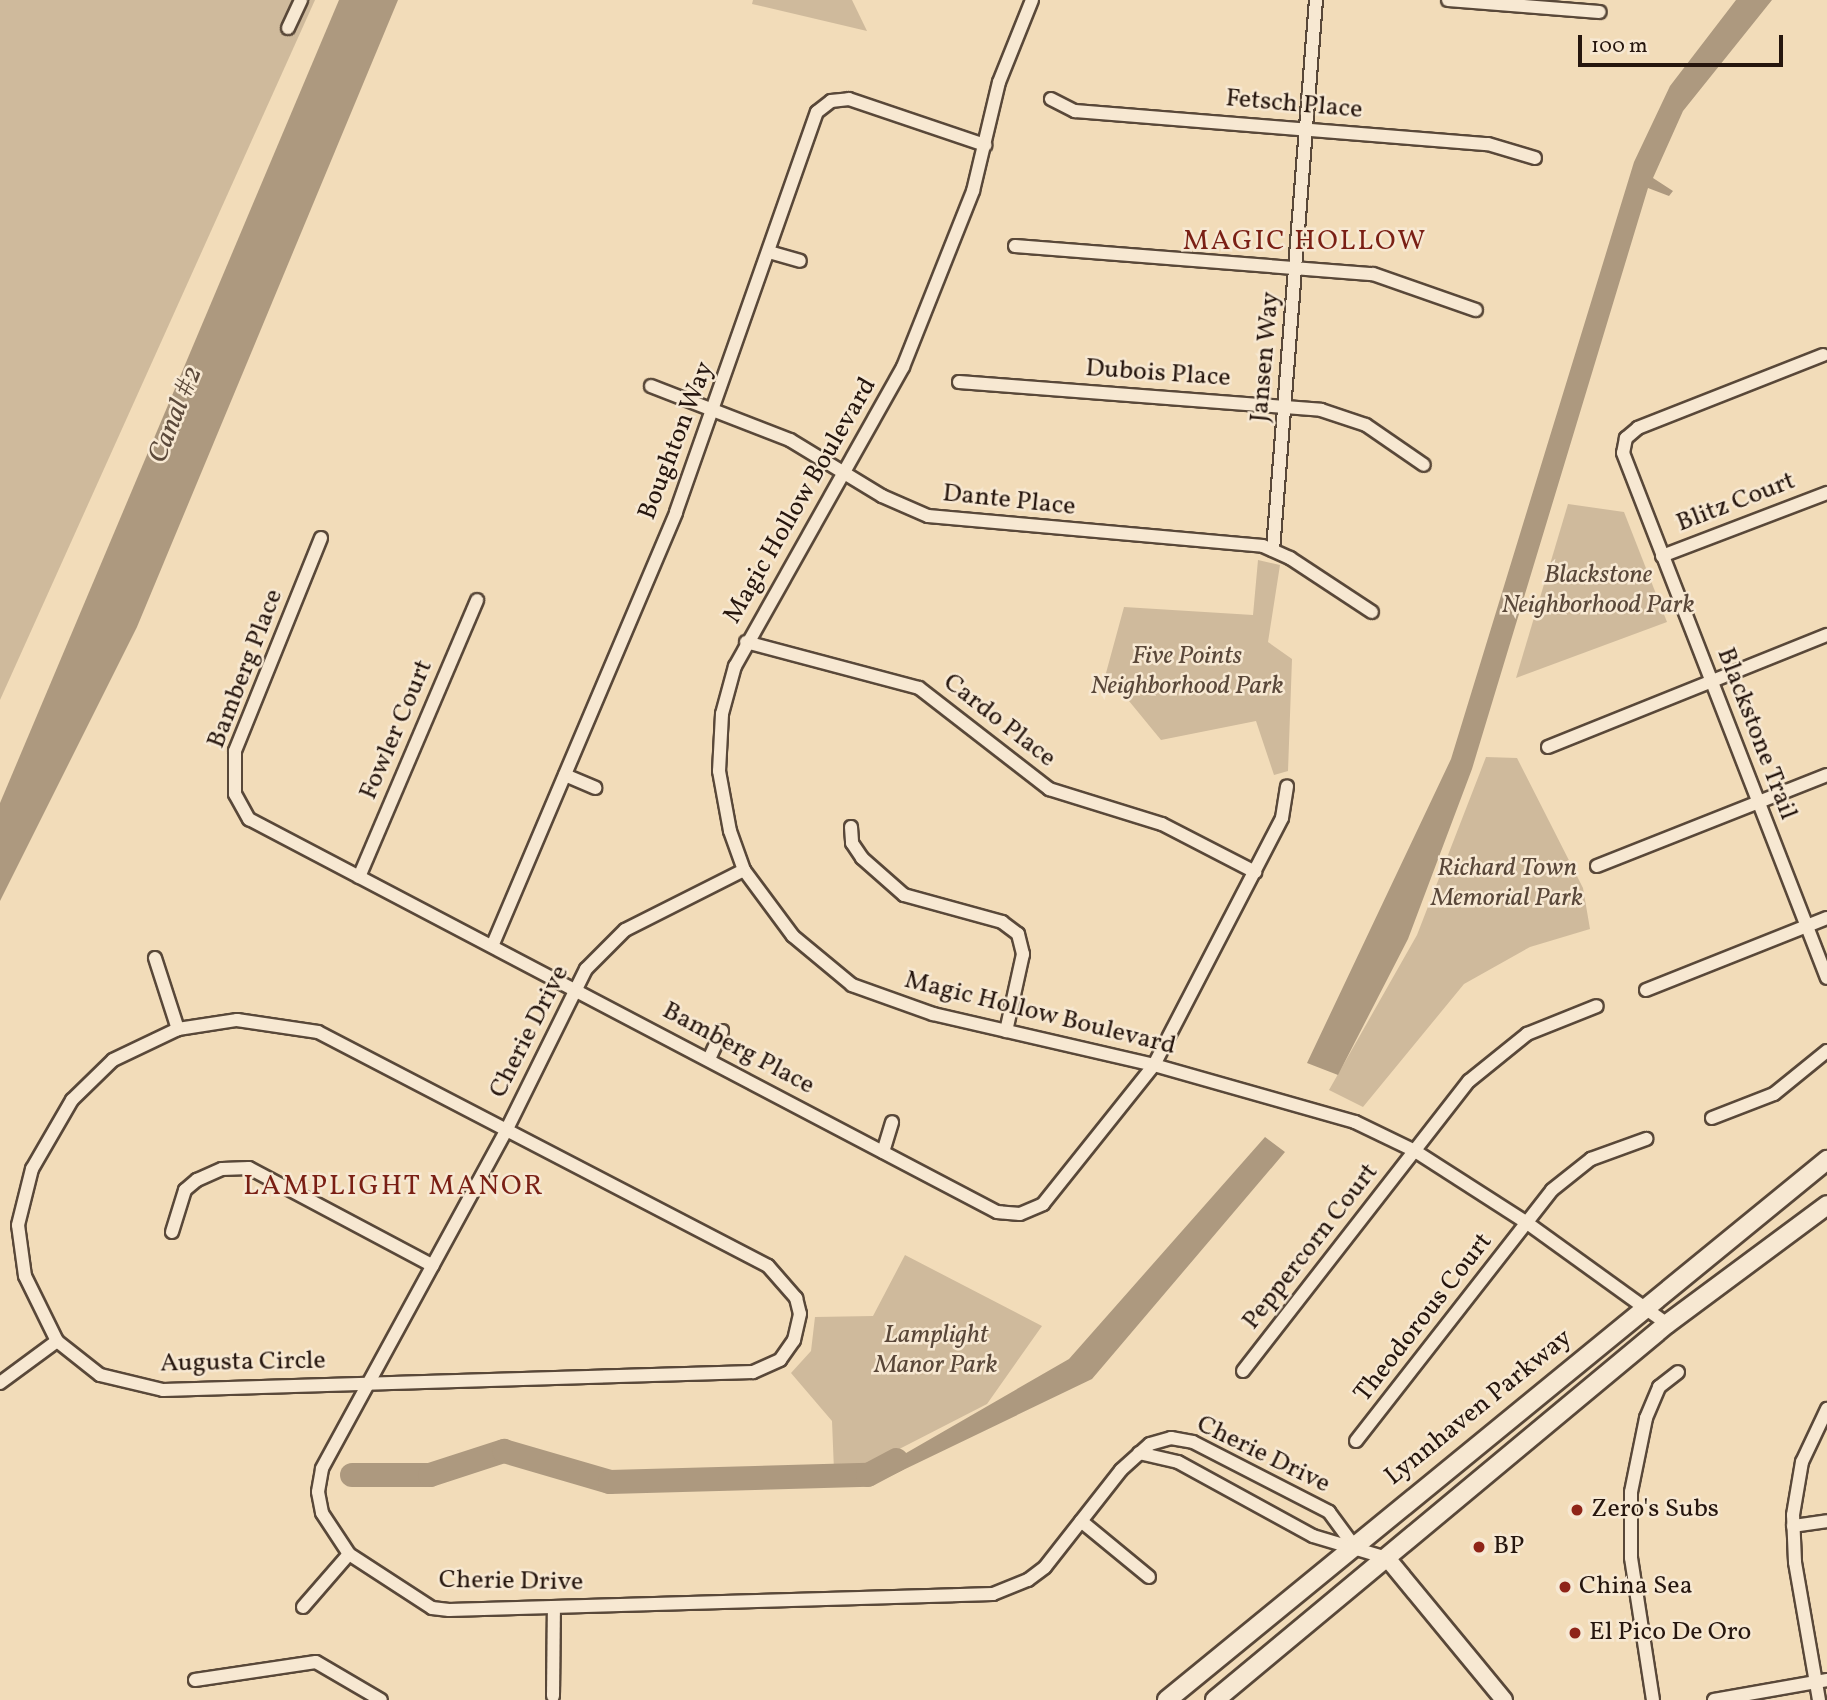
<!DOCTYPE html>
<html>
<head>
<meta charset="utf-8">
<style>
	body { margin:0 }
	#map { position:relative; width:1827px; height:1700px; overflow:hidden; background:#f2dcb9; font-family:Vollkorn,serif }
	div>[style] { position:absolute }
	.green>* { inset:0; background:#cfba9c }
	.water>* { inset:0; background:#ad997f }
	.river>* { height:24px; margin:-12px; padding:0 12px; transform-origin:12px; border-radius:12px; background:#ad997f }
	.roads { filter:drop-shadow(2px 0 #594839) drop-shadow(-2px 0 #594839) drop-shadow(0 2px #594839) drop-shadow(0 -2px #594839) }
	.minor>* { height:12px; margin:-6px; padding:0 6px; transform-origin:6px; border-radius:6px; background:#f7e8d2 }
	.tertiary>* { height:16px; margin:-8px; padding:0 8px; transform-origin:8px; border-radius:8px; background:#f7e8d2 }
	.secondary>* { height:18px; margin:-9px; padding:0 9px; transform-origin:9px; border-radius:9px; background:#f7e8d2 }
	.dots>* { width:19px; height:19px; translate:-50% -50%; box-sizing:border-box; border:4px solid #f7e8d2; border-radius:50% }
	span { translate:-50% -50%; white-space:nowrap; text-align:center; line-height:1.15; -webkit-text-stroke:5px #f7e8d2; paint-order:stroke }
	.street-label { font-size:26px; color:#26160e }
	.park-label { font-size:26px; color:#594739; font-style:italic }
	.poi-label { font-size:26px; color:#26160e }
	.left { translate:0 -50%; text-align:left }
	.neighbourhood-label { font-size:28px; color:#7a1f14; letter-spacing:2px }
	.water-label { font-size:28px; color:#5c4a3b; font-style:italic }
	.scale { position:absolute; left:1578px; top:35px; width:205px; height:32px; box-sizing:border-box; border:4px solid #26160e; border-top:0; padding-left:9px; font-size:21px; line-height:24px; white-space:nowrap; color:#26160e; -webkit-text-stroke:5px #f7e8d2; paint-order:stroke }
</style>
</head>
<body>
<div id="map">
	<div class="green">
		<i style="clip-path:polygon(0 0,315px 0,0 700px)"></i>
		<i style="clip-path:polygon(753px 0,852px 0,867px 31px,752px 4px)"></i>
		<i style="clip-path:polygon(1568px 504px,1624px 512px,1667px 622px,1516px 678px)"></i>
		<i style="clip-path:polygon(1258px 560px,1280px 565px,1268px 642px,1292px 659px,1288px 771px,1274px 775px,1256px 721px,1161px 740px,1106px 673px,1124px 607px,1253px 615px)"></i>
		<i style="clip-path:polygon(1486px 757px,1517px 758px,1583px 888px,1590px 929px,1530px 947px,1464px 984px,1363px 1107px,1329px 1090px,1417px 935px)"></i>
		<i style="clip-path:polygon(905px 1255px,1042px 1326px,987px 1404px,872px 1463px,834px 1471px,832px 1421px,791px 1373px,811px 1351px,815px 1317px,873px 1316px)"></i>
	</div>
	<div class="water">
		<i style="clip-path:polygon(339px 0,398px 0,137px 627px,0 901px,0 803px)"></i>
		<i style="clip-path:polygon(1736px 0,1772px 0,1683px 111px,1653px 178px,1673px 191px,1669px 196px,1648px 188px,1472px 769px,1408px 939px,1338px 1075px,1307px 1063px,1451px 759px,1634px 162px,1670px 86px)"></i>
		<i style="clip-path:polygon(1265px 1137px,1285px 1152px,1092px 1379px,874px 1484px,868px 1475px,1069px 1359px)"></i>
	</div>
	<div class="river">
		<i style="left:352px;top:1475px;width:78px"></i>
		<i style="left:430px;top:1475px;width:78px;rotate:-18deg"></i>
		<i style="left:504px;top:1451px;width:110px;rotate:16.3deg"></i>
		<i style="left:610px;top:1482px;width:258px;rotate:-1.6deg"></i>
		<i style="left:868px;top:1475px;width:32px;rotate:-28deg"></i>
	</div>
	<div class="roads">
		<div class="minor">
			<i style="left:1032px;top:0;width:88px;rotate:111.9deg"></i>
			<i style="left:999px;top:82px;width:112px;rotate:103.4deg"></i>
			<i style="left:973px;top:191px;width:189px;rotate:111.7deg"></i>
			<i style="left:903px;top:367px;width:343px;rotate:119.3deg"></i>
			<i style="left:735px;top:666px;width:50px;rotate:105.2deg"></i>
			<i style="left:722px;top:714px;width:57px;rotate:93deg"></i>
			<i style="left:719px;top:771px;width:61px;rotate:79.6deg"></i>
			<i style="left:730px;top:831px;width:41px;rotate:70.3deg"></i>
			<i style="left:744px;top:870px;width:82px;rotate:53.4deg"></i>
			<i style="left:793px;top:936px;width:77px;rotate:39.7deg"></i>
			<i style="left:852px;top:985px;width:86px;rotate:19.7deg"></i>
			<i style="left:933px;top:1014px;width:227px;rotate:13deg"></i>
			<i style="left:1154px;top:1065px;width:209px;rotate:15.8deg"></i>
			<i style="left:1355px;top:1122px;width:67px;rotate:25.8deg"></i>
			<i style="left:1415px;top:1151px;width:133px;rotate:32.7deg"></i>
			<i style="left:1527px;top:1223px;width:173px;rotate:35.8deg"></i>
			<i style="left:1448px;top:0;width:152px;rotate:4.5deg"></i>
			<i style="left:288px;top:28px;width:31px;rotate:-65deg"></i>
			<i style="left:1051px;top:99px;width:27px;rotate:27deg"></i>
			<i style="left:1075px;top:111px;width:414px;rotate:4.6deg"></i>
			<i style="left:1488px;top:144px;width:49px;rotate:16.6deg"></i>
			<i style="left:1015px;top:246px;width:359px;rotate:4.5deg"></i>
			<i style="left:1373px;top:274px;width:109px;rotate:19.3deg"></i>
			<i style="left:769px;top:252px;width:32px;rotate:16deg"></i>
			<i style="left:1823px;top:355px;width:199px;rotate:158.5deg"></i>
			<i style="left:1638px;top:428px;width:16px;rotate:140deg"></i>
			<i style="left:1626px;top:438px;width:15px;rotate:101deg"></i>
			<i style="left:1623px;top:453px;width:563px;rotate:68.77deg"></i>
			<i style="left:959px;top:382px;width:363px;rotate:4.4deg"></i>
			<i style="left:1321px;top:410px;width:47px;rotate:18.4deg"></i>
			<i style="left:1366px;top:425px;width:70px;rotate:34.6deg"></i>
			<i style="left:651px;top:386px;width:149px;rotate:21.2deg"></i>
			<i style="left:790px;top:440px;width:108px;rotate:31.3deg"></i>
			<i style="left:882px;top:496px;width:50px;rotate:23.5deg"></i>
			<i style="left:928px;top:516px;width:336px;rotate:5.1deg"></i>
			<i style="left:1263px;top:546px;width:30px;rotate:24deg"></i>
			<i style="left:1290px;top:558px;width:98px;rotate:33.4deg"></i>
			<i style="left:321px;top:538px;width:230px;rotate:112deg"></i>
			<i style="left:235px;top:751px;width:43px;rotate:90deg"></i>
			<i style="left:235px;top:794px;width:29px;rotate:61deg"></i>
			<i style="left:249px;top:819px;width:845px;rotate:27.72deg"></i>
			<i style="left:997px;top:1212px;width:23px;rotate:5deg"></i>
			<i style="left:1020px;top:1214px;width:25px;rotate:-23deg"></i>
			<i style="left:1043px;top:1204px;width:178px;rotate:-51.4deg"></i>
			<i style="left:1154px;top:1065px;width:278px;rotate:-62.6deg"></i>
			<i style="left:1282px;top:818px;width:32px;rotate:-81deg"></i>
			<i style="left:1273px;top:550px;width:552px;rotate:-85.53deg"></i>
			<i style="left:1662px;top:556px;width:177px;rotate:-20.9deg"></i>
			<i style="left:746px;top:642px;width:179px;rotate:14.9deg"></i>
			<i style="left:919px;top:688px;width:165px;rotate:37.8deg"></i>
			<i style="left:1049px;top:789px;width:118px;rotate:17.2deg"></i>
			<i style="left:1162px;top:824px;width:105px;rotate:27.3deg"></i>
			<i style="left:1548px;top:747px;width:301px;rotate:-21.9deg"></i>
			<i style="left:565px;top:775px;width:33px;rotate:23deg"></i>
			<i style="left:851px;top:827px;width:16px;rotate:86deg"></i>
			<i style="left:852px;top:843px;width:18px;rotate:56deg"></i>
			<i style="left:862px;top:858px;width:56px;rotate:41.4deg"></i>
			<i style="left:904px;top:895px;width:102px;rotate:15.4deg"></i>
			<i style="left:1002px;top:922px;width:20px;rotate:37deg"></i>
			<i style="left:1018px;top:934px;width:21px;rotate:76deg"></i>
			<i style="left:1023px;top:954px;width:79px;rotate:102.4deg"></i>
			<i style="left:1597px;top:866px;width:247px;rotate:-21.6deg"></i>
			<i style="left:744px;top:870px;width:133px;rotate:153.2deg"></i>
			<i style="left:625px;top:930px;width:55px;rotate:135deg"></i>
			<i style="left:586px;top:969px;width:178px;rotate:116.3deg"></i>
			<i style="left:507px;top:1129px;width:387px;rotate:118.6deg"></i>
			<i style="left:322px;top:1469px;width:23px;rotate:100deg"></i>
			<i style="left:318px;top:1492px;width:21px;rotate:79deg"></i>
			<i style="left:322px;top:1513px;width:49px;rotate:56.6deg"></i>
			<i style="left:349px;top:1554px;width:99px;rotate:33deg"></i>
			<i style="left:432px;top:1608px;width:17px;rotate:7deg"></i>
			<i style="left:449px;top:1610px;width:544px;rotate:-1.68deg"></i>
			<i style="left:993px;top:1594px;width:38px;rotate:-22deg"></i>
			<i style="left:1028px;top:1580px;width:21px;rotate:-37deg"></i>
			<i style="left:1045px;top:1567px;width:123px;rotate:-51.9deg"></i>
			<i style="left:1121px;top:1470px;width:39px;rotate:-42deg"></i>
			<i style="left:1150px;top:1444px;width:22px;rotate:-16deg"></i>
			<i style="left:1171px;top:1438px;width:22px;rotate:10deg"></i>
			<i style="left:1193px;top:1442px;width:153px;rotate:27.2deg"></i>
			<i style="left:1329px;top:1512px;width:42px;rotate:53.7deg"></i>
			<i style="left:359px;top:877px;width:301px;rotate:-66.9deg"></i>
			<i style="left:493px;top:944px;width:469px;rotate:-67deg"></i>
			<i style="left:676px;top:512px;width:424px;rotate:-70.6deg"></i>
			<i style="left:817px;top:112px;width:18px;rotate:-38deg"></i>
			<i style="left:831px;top:101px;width:18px;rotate:-6deg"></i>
			<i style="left:849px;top:99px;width:144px;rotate:18.7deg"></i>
			<i style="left:155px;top:958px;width:75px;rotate:72.1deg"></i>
			<i style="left:1646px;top:990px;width:195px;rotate:-21.7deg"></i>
			<i style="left:237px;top:1020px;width:82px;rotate:8.4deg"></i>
			<i style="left:318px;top:1032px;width:507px;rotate:27.47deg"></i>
			<i style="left:768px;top:1266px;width:43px;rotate:48.8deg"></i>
			<i style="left:796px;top:1298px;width:16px;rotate:76deg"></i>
			<i style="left:800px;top:1314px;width:27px;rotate:103deg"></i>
			<i style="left:794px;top:1340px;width:24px;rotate:125deg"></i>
			<i style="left:780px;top:1360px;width:30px;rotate:156deg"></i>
			<i style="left:753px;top:1372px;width:590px;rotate:178.25deg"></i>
			<i style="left:163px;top:1390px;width:65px;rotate:-166.6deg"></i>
			<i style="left:100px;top:1375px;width:55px;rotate:-141.7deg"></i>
			<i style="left:57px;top:1341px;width:72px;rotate:-116.2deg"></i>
			<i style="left:25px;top:1276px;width:51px;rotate:-97.8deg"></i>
			<i style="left:18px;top:1225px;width:58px;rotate:-76deg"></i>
			<i style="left:32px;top:1169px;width:80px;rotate:-59.9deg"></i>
			<i style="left:72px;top:1100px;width:57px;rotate:-44.3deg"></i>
			<i style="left:113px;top:1060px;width:72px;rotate:-25.5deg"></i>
			<i style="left:178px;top:1029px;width:60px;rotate:-8.7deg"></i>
			<i style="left:709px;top:1059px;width:31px;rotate:-65deg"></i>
			<i style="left:1712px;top:1118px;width:66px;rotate:-21.2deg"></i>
			<i style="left:1774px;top:1094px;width:68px;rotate:-39.1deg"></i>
			<i style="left:883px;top:1152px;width:31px;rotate:-73deg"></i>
			<i style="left:172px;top:1232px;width:44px;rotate:-72.8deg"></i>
			<i style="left:185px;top:1190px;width:16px;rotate:-40deg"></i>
			<i style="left:197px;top:1180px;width:27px;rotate:-24deg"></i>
			<i style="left:222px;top:1169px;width:27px;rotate:-2deg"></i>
			<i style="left:249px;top:1168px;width:208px;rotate:28deg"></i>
			<i style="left:1243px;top:1371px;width:368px;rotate:-52.1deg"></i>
			<i style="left:1469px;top:1081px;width:75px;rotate:-39deg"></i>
			<i style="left:1527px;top:1034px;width:75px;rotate:-21.8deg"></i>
			<i style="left:0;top:1383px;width:71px;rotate:-36.4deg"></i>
			<i style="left:1356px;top:1441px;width:318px;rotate:-52deg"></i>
			<i style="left:1552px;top:1190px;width:50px;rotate:-38.5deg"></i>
			<i style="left:1591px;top:1159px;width:59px;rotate:-20deg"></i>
			<i style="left:1139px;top:1453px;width:40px;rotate:13deg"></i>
			<i style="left:1178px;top:1462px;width:154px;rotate:28.7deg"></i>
			<i style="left:1313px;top:1536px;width:77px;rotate:16.6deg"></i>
			<i style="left:1081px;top:1521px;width:88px;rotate:39.5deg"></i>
			<i style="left:1793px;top:1526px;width:34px;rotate:-8deg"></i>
			<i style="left:303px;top:1607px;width:70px;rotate:-49deg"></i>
			<i style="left:195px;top:1680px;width:122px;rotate:-8.5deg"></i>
			<i style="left:316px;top:1662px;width:75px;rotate:30.3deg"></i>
			<i style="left:553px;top:1696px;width:89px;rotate:-89.4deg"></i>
			<i style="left:1653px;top:1700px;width:144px;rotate:-98.8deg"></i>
			<i style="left:1631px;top:1558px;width:66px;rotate:-90deg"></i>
			<i style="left:1631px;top:1492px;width:76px;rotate:-78.5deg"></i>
			<i style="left:1646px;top:1418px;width:34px;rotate:-67deg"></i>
			<i style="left:1659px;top:1387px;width:24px;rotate:-38deg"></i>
			<i style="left:1714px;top:1700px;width:115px;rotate:-10deg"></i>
			<i style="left:1819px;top:1700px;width:140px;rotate:-99.9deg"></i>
			<i style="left:1795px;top:1562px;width:47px;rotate:-92.4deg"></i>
			<i style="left:1793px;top:1515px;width:54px;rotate:-80.4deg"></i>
			<i style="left:1802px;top:1462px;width:59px;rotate:-64.7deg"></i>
		</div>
		<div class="tertiary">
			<i style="left:1387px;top:1558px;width:184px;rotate:50.5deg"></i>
		</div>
		<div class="secondary">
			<i style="left:1167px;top:1700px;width:853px;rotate:-39.29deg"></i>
			<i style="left:1215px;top:1700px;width:588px;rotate:-39.76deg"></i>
			<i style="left:1667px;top:1324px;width:199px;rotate:-36.6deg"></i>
		</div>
	</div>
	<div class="dots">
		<i style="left:1577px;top:1510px;background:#8f2418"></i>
		<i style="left:1479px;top:1547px;background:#8f2418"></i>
		<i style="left:1565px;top:1587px;background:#8f2418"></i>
		<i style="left:1575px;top:1633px;background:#8f2418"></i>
	</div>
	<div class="street-label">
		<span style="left:1294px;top:105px;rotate:5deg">Fetsch Place</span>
		<span style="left:1266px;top:357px;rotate:-85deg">Jansen Way</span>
		<span style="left:1158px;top:374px;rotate:4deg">Dubois Place</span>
		<span style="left:677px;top:441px;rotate:-69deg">Boughton Way</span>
		<span style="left:801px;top:501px;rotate:-60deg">Magic Hollow Boulevard</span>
		<span style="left:1009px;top:501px;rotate:6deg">Dante Place</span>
		<span style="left:1736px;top:503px;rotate:-21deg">Blitz Court</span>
		<span style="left:246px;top:669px;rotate:-69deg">Bamberg Place</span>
		<span style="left:999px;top:721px;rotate:38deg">Cardo Place</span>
		<span style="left:397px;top:730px;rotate:-67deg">Fowler Court</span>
		<span style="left:1756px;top:734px;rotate:69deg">Blackstone Trail</span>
		<span style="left:1040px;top:1014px;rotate:14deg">Magic Hollow Boulevard</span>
		<span style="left:530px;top:1032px;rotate:-63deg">Cherie Drive</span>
		<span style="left:738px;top:1049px;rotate:28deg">Bamberg Place</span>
		<span style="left:1311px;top:1247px;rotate:-52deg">Peppercorn Court</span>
		<span style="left:1424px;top:1318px;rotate:-52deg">Theodorous Court</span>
		<span style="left:243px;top:1363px;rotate:-1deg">Augusta Circle</span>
		<span style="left:1479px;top:1408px;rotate:-39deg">Lynnhaven Parkway</span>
		<span style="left:1263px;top:1455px;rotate:26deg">Cherie Drive</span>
		<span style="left:511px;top:1582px;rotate:1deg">Cherie Drive</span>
	</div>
	<div class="park-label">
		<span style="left:1598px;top:591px">Blackstone<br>Neighborhood Park</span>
		<span style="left:1187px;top:672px">Five Points<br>Neighborhood Park</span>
		<span style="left:1507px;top:884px">Richard Town<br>Memorial Park</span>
		<span style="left:936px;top:1351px">Lamplight<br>Manor Park</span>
	</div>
	<div class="poi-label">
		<span class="left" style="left:1591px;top:1510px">Zero's Subs</span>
		<span class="left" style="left:1493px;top:1547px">BP</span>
		<span class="left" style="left:1579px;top:1587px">China Sea</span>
		<span class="left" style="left:1589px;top:1633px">El Pico De Oro</span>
	</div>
	<div class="neighbourhood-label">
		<span style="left:1305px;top:242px">MAGIC HOLLOW</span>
		<span style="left:394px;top:1187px">LAMPLIGHT MANOR</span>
	</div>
	<div class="water-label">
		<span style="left:176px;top:415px;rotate:-68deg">Canal #2</span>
	</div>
	<div class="scale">100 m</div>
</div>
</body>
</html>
